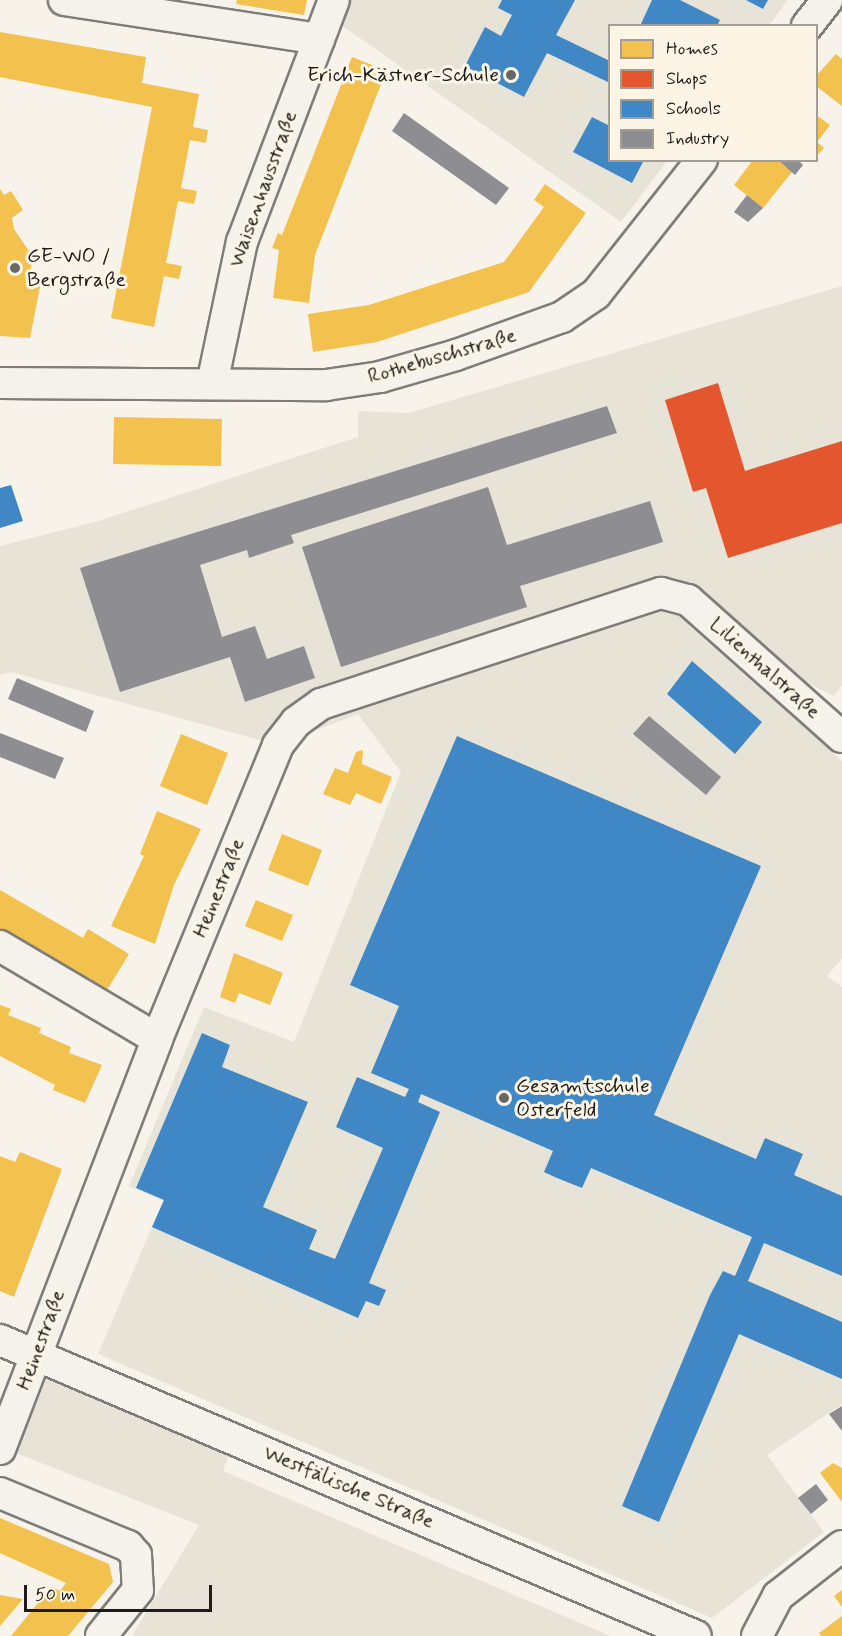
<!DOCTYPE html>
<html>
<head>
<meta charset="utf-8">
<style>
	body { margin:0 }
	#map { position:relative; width:842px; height:1636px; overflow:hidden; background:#f7f3ea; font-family:Mynerve,sans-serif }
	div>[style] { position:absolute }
	.built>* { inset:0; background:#e8e3d7 }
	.green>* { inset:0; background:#e8e2d7 }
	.homes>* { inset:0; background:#f2c14e }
	.shops>* { inset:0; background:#e4572e }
	.schools>* { inset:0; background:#3f88c5 }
	.industry>* { inset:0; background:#8d8d92 }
	.roads { filter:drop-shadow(2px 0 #7f7d79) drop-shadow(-2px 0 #7f7d79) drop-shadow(0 2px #7f7d79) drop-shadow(0 -2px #7f7d79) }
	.minor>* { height:30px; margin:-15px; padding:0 15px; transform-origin:15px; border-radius:15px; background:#f5f2ec }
	.dots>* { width:16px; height:16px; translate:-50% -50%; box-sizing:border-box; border:3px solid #fcf5e5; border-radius:50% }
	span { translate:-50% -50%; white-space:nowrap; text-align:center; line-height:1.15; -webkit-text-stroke:6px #fcf5e5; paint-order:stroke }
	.poi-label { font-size:21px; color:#1c1c1c }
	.right { translate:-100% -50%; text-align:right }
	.left { translate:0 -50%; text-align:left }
	.street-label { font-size:21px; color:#1c1c1c }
	.legend { position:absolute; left:608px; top:24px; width:210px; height:138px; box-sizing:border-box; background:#fcf5e5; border:2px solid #a29e95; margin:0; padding:8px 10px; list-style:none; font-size:18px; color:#1c1c1c }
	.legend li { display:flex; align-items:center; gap:12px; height:30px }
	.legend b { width:30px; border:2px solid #a29e95 }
	.scale { position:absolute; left:24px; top:1585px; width:188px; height:27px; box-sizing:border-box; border:3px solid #1c1c1c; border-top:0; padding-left:8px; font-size:18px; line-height:21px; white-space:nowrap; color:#1c1c1c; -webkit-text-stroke:4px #fcf5e5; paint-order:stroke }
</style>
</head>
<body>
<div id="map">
	<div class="built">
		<i style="clip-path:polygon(350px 0,788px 0,769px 25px,610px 26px,610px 160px,667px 161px,621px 222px,340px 24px)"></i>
		<i style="clip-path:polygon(842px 286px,842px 685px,834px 696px,687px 624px,842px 761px,842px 958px,827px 976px,842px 987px,842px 1404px,767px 1455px,824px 1532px,712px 1618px,98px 1354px,163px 1201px,129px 1186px,204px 1007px,294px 1042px,401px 772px,358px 714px,278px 745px,11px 672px,0 675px,0 546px,95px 522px,358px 437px,358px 411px,408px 413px)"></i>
	</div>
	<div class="green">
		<i style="clip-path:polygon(46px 1379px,230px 1451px,223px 1471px,611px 1636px,132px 1636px,199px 1525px,16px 1453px)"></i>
	</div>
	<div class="homes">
		<i style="clip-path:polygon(237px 0,307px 0,304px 15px,236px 4px)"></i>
		<i style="clip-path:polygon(0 32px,146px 57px,142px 83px,199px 94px,193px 127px,208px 130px,206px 143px,190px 140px,181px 188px,197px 191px,194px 204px,178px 201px,166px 263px,182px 266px,179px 279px,164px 276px,154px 327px,111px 318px,152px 107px,0 77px)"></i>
		<i style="clip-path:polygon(836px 54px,842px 59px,842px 106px,816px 86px,816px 76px)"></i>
		<i style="clip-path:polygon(352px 57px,385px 70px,381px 84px,315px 255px,309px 303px,273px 298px,279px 250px,272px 248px,278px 233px,282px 235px)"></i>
		<i style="clip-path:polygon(816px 115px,830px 125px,817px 142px,824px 148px,816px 157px)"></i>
		<i style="clip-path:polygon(753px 160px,778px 160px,792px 172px,763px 208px,734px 185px)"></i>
		<i style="clip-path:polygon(545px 184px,586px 213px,529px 292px,377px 342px,313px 352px,308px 314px,369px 305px,504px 262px,544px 207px,534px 200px)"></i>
		<i style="clip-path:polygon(0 189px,4px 195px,11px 191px,23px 210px,12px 218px,14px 229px,33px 257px,29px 279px,41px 282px,30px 338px,0 336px)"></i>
		<i style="clip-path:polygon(114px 417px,222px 419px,221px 466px,113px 464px)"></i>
		<i style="clip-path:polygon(181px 734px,228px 753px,207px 805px,160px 786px)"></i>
		<i style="clip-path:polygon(363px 750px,362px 764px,392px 777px,381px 804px,356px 793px,350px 805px,323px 794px,335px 768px,348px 773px,356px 752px)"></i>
		<i style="clip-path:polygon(157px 811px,201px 829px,174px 885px,155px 944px,111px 926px,144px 856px,140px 854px)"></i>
		<i style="clip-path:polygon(282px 834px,322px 850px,308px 886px,268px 870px)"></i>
		<i style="clip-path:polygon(0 890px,83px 938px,88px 929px,129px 954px,104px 995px,0 933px)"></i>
		<i style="clip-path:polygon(256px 900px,293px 915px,282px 941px,245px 926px)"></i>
		<i style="clip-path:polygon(234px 953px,283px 973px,270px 1005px,239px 993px,235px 1003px,220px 997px)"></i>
		<i style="clip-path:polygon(0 1005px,11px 1009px,8px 1015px,41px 1028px,39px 1033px,71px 1047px,69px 1053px,102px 1065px,85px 1103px,53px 1090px,55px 1085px,0 1056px)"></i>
		<i style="clip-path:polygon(20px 1152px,62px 1169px,14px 1297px,0 1291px,0 1156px,15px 1162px)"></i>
		<i style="clip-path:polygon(833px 1463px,842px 1468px,842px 1502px,820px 1473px)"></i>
		<i style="clip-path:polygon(0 1518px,109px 1564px,113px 1582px,68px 1636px,11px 1636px,51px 1587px,60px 1591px,66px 1583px,0 1553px)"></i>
		<i style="clip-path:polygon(842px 1590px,842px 1607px,834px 1596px)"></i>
		<i style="clip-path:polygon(0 1595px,23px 1599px,0 1626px)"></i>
		<i style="clip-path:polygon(842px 1616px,842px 1636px,821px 1636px,819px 1633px)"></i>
	</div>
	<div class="shops">
		<i style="clip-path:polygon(718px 383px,745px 471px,842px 441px,842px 523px,728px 558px,706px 488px,693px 492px,665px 400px)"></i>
	</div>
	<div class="schools">
		<i style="clip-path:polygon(502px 0,575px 0,556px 35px,610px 61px,610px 83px,547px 53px,524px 97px,465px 66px,485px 27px,501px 36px,512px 15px,498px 8px)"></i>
		<i style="clip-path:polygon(652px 0,680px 0,720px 20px,717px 26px,640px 26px)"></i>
		<i style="clip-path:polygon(746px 0,768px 0,763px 9px)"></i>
		<i style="clip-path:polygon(592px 117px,610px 126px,610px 160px,644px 160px,632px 183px,573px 152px)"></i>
		<i style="clip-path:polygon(11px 485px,23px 521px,0 528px,0 488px)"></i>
		<i style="clip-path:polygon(692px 661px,762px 722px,735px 754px,667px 694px)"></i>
		<i style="clip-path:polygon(457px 736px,761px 866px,654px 1115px,756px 1159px,765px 1138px,803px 1154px,794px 1175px,842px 1196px,842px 1276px,764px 1243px,748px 1281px,842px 1322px,842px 1379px,739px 1334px,659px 1522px,622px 1506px,710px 1295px,723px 1271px,735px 1276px,752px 1237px,591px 1168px,582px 1188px,557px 1178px,544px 1172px,553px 1151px,421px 1094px,418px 1102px,440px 1112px,369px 1283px,386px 1290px,379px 1306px,366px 1301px,358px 1318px,152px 1227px,164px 1200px,136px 1188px,202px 1033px,230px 1045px,222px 1067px,308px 1102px,263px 1207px,317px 1230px,309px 1249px,335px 1259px,383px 1148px,336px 1127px,357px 1077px,405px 1097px,409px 1089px,371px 1073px,399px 1006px,350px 985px)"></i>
	</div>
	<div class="industry">
		<i style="clip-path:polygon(404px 113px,509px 188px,496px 205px,392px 131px)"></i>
		<i style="clip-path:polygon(778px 160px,798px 160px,803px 165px,795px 175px)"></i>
		<i style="clip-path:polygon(747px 195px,763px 208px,748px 222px,734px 212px)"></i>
		<i style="clip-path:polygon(607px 406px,617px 433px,291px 535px,294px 543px,249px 558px,247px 550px,200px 565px,222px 637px,255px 626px,267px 659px,304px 646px,315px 678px,245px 702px,230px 657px,120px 692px,80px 568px)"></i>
		<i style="clip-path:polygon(488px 487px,507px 545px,650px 501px,663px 542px,520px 586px,527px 607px,341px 667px,302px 547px)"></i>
		<i style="clip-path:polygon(17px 678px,94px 711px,86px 732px,8px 699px)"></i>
		<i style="clip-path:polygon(649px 716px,721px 777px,706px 795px,633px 734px)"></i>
		<i style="clip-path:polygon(0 733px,64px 758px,55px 779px,0 757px)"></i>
		<i style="clip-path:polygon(842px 1406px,842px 1431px,829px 1414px)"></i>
		<i style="clip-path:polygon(816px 1484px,828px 1500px,811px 1514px,798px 1498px)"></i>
	</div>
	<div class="roads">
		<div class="minor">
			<i style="left:64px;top:0;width:258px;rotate:8.7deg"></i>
			<i style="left:807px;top:26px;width:33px;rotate:-52deg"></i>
			<i style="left:0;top:383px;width:326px;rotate:0.4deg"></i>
			<i style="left:326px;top:385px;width:55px;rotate:-8.4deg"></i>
			<i style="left:380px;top:377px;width:79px;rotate:-16.1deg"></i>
			<i style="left:456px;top:355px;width:113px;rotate:-19.7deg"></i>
			<i style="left:562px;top:317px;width:41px;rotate:-34.1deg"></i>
			<i style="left:596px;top:294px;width:171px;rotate:-51.7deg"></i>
			<i style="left:212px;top:384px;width:145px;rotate:-78.1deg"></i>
			<i style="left:242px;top:242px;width:259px;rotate:-69.2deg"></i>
			<i style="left:0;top:946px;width:182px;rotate:30.6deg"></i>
			<i style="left:0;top:1340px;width:756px;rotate:23.04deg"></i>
			<i style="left:0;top:1449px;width:439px;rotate:-69deg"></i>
			<i style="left:157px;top:1039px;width:318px;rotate:-67.6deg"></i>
			<i style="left:278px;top:745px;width:29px;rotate:-52deg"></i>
			<i style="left:296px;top:722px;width:31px;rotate:-36deg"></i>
			<i style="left:321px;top:704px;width:358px;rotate:-18.1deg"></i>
			<i style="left:661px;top:593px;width:28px;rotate:15deg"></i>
			<i style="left:688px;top:600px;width:206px;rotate:41.7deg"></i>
			<i style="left:0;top:1493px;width:139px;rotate:22.5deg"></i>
			<i style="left:128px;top:1546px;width:12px;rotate:48deg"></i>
			<i style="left:136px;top:1555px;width:35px;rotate:87deg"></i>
			<i style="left:138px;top:1590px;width:59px;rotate:128.8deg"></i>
			<i style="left:757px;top:1636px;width:45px;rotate:-62.3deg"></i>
			<i style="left:778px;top:1596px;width:81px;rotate:-38deg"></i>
		</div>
	</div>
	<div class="dots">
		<i style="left:511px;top:75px;background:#696764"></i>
		<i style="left:15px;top:268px;background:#696764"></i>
		<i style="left:504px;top:1098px;background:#696764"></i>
	</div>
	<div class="poi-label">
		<span class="right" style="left:499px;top:75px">Erich-Kästner-Schule</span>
		<span class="left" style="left:27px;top:268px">GE-WO /<br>Bergstraße</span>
		<span class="left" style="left:516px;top:1098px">Gesamtschule<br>Osterfeld</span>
	</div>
	<div class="street-label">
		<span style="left:263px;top:189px;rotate:-70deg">Waisenhausstraße</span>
		<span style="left:442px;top:356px;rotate:-16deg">Rothebuschstraße</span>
		<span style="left:765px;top:668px;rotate:42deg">Lilienthalstraße</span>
		<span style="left:219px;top:888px;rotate:-68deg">Heinestraße</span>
		<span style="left:41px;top:1340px;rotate:-70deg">Heinestraße</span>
		<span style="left:349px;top:1487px;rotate:23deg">Westfälische Straße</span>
	</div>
	<ul class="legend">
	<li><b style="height:16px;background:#f2c14e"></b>Homes</li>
	<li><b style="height:16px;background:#e4572e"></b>Shops</li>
	<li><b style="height:16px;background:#3f88c5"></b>Schools</li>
	<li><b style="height:16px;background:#8d8d92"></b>Industry</li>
	</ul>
	<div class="scale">50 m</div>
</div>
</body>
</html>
